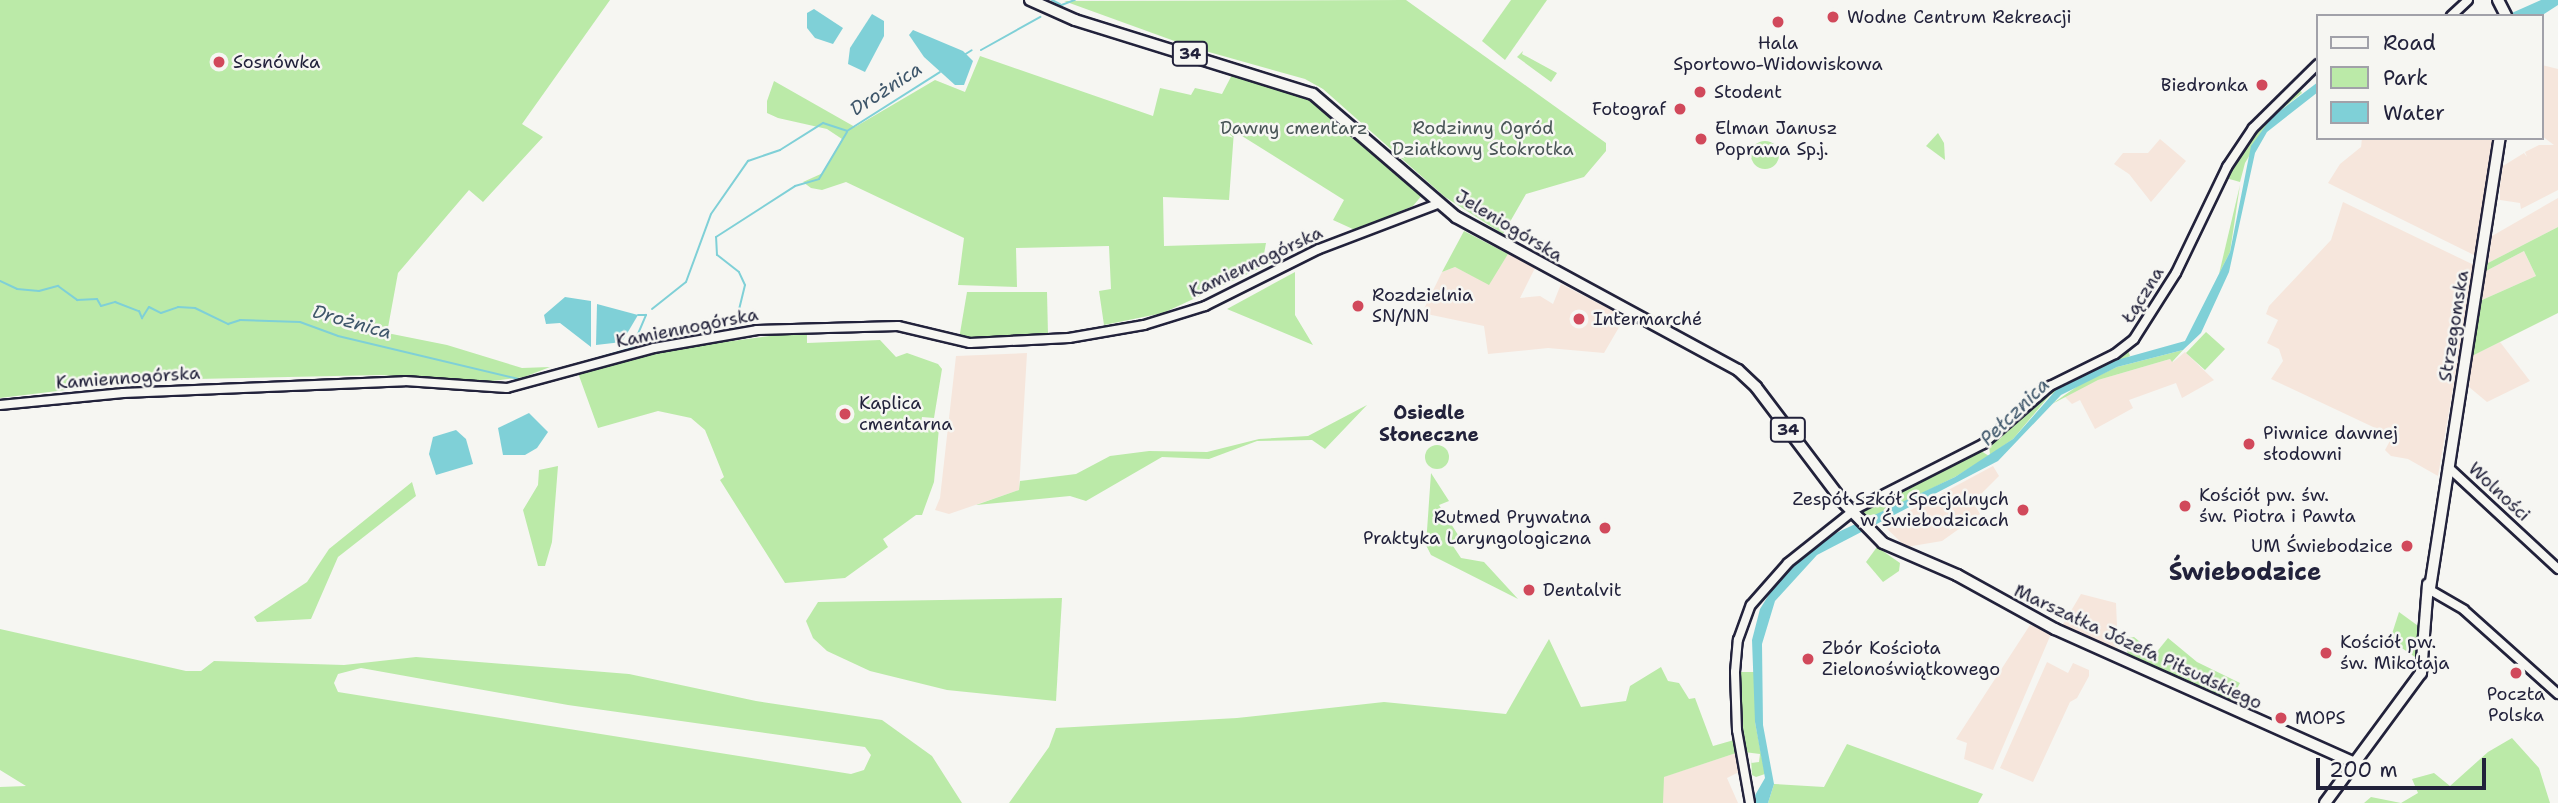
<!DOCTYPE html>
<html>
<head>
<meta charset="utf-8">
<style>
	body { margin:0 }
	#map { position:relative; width:2558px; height:803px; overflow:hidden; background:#f6f6f2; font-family:"Shantell Sans",sans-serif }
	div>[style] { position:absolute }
	.built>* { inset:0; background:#f6e6dc }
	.green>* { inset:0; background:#bbeaa8 }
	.round { border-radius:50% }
	.water>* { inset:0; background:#7fd0d7 }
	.stream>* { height:2px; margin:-1px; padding:0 1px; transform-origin:1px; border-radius:1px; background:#7fd0d7 }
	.roads { filter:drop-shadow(2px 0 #22223b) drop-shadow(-2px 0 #22223b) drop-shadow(0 2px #22223b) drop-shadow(0 -2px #22223b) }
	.minor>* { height:8px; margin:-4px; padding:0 4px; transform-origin:4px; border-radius:4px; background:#f6f6f2 }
	.major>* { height:10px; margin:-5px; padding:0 5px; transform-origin:5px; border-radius:5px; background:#f6f6f2 }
	.dots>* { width:19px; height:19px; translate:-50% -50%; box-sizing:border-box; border:4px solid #f6f6f2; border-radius:50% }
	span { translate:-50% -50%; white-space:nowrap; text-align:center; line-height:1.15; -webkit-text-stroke:5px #f6f6f2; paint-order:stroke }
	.shield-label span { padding:2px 5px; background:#f6f6f2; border:2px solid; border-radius:5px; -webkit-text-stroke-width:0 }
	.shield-label { font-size:16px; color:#22223b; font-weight:700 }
	.poi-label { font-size:18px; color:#22223b }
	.left { translate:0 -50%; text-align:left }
	.right { translate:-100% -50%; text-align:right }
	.park-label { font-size:18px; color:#485456 }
	.street-label { font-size:18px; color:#22223b }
	.water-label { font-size:19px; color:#3e566a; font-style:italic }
	.neighbourhood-label { font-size:19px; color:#22223b; font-weight:700 }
	.district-label { font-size:24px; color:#22223b; font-weight:700 }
	.legend { position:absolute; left:2316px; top:14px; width:228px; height:126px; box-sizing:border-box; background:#f6f6f2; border:2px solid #a1a1a9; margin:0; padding:9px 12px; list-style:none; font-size:21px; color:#22223b }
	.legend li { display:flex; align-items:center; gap:14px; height:35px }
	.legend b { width:35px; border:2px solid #a1a1a9 }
	.scale { position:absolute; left:2316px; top:758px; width:170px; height:32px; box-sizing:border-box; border:4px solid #22223b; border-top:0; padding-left:9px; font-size:21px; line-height:24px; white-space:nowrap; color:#22223b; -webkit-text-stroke:5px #f6f6f2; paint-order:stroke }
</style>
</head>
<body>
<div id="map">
	<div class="built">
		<i style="clip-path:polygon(2542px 65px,2558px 69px,2558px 190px,2521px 209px,2520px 203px,2500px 200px,2500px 186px,2503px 166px,2524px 153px,2527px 157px,2525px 152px,2539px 145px,2554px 145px,2542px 136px)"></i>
		<i style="clip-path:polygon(2362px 138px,2495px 138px,2476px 256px,2328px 183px,2340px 164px,2361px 147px)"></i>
		<i style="clip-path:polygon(2160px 139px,2186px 161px,2151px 202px,2129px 174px,2114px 164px,2123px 153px,2148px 153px)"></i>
		<i style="clip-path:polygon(2558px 198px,2558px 227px,2488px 263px,2492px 236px)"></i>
		<i style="clip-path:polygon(2343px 202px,2474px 265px,2438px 476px,2408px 459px,2391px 456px,2385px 450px,2392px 437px,2388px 434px,2271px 379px,2283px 361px,2279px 349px,2267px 343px,2278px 320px,2266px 314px,2269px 306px,2331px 240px)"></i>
		<i style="clip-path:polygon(2524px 251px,2536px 276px,2482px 300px,2486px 271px)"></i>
		<i style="clip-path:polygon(1508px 254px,1535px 268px,1520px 298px,1540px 296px,1553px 304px,1561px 284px,1625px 317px,1604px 353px,1548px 348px,1488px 354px,1484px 326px,1422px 313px,1442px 272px,1455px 267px,1489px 284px)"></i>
		<i style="clip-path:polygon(2500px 342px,2530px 381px,2487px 402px,2469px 387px,2472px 356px)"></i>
		<i style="clip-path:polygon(2185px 352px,2214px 380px,2182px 398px,2176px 383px,2129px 400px,2133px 408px,2095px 429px,2080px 400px,2072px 404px,2064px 396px,2098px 380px,2170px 359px,2173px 362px)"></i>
		<i style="clip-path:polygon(1027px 353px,1019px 490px,949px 514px,935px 510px,940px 498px,956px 356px)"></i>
		<i style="clip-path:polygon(1993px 466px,1999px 476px,1973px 502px,1980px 514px,1942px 541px,1906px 547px,1883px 525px)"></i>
		<i style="clip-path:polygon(2081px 594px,2116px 603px,2118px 650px,2062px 626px)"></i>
		<i style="clip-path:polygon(2030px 625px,2051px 634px,1993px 770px,1964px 759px,1967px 743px,1956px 739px)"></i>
		<i style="clip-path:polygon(2047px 662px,2068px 673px,2073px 663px,2089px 670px,2089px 676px,2077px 698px,2070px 702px,2033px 782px,2000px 768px)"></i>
		<i style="clip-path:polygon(1736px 753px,1739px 772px,1727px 778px,1738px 803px,1663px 803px,1663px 777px)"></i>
	</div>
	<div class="green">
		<i style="clip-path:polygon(0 0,610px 0,522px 124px,543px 137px,483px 202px,469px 190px,398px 273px,387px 333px,447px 345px,522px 368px,550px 367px,524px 377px,485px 382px,381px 375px,148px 380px,0 398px)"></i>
		<i style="clip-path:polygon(1406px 0,1606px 143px,1606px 151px,1584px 177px,1526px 194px,1503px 234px,1445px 197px,1323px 89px,1305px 79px,1191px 47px,1064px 1px)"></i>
		<i style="clip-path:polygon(1511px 0,1547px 0,1505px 60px,1482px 41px)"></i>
		<i style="clip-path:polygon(1523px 51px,1522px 54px,1557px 73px,1551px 82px,1517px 57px)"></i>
		<i style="clip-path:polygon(980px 56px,1153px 116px,1160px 88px,1191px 95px,1195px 88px,1222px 94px,1234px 71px,1311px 98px,1423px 194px,1413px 206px,1355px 230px,1333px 220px,1344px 200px,1234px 131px,1229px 200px,1163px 197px,1164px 246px,1266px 243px,1264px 254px,1280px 259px,1163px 313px,1104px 325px,1099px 291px,1111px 289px,1109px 246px,1016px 248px,1017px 287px,958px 285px,964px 238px,846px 182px,822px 190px,811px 188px,803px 182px,823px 173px,842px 139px,827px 129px,778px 118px,767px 113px,767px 101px,774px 81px,855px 127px,935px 80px,965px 92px)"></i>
		<i style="clip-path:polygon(2298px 86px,2302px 93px,2272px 117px,2245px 163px,2240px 182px,2226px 178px,2257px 129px)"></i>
		<i style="clip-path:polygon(1938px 133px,1944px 143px,1945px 160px,1926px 146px)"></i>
		<i class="round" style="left:1751px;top:141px;width:28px;height:28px"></i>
		<i style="clip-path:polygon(2240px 185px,2230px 252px,2219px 274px)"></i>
		<i style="clip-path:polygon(2558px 227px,2558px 313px,2472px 356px,2482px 300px,2536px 276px,2524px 251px,2486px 271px,2488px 263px)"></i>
		<i style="clip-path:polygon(1464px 231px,1508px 254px,1489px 285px,1455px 267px,1442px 272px)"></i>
		<i style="clip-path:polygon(1295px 272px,1295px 315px,1313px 345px,1227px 309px)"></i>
		<i style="clip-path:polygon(967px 292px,1047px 292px,1048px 335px,959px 339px)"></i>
		<i style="clip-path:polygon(807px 331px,807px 343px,880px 340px,896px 357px,907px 353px,938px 364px,942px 369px,934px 418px,922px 417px,921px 424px,939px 428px,934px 482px,922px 515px,916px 515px,883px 539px,888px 547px,845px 578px,785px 583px,720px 480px,724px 477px,705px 430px,691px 418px,658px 411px,598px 428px,578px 373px,657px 351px)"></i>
		<i style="clip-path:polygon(2206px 332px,2225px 349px,2205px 370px,2186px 353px)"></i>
		<i style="clip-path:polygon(2128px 350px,2130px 356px,2050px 395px,2013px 439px,1990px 455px,1989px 445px,2046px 392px)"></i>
		<i style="clip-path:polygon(2183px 350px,2172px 362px,2170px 359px,2098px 380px,2052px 404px,2082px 383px,2117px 367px)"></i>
		<i style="clip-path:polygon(1367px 405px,1325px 449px,1312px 440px,1257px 441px,1209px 459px,1162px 457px,1086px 501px,1070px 496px,976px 505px,1019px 490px,1020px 481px,1076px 474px,1110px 456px,1149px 451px,1207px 452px,1259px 439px,1308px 436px)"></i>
		<i class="round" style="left:1425px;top:445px;width:24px;height:24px"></i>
		<i style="clip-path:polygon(1981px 451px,1989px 456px,1955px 477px,1867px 520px,1863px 516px,1864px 510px)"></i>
		<i style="clip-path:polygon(558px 466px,552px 542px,545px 566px,538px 566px,523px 510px,538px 485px,539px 470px)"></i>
		<i style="clip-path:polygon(1431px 473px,1449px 501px,1439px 505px,1460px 538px,1451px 543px,1461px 558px,1484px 562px,1518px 599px,1431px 555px,1426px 545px)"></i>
		<i style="clip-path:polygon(412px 482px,416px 496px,338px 557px,311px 619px,257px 622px,254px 617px,307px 582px,329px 549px)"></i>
		<i style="clip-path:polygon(1877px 547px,1900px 563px,1899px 571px,1883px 582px,1866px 562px)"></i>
		<i style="clip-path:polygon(1062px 598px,1056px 701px,947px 690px,870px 671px,827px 651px,813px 638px,806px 621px,818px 602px)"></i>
		<i style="clip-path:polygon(2399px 612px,2421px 628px,2415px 657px,2390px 640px)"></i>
		<i style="clip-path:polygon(evenodd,0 629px,186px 671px,201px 671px,214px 661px,344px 665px,416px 657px,629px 674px,756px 701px,882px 720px,932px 756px,962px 803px,0 803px,0 787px,26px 786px,0 770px,0 629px,361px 668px,568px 705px,865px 747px,871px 755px,864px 770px,851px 774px,338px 692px,334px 683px,338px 674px,361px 668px)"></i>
		<i style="clip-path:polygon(2134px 637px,2155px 654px,2168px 638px,2197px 662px,2240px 683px,2231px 700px,2128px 655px,2124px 638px)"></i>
		<i style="clip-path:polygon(1549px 639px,1581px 707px,1626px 701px,1630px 686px,1661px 667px,1668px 681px,1679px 683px,1689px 699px,1695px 698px,1713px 746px,1734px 740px,1736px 753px,1664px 777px,1663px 803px,1009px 803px,1049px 747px,1056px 728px,1237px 718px,1384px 702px,1506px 714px)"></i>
		<i style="clip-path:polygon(1738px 672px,1755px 672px,1755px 722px,1765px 774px,1756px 777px,1752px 775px,1751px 758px,1751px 763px,1759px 762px,1760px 754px,1744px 752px)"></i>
		<i style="clip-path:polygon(2512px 738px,2539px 768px,2550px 803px,2364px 803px,2371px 797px,2401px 803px,2418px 793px,2412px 779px,2434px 773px,2450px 786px,2488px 752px)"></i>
		<i style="clip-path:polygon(1847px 744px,1983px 794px,1978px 803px,1768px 803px,1774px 784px,1824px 787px)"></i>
	</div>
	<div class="water">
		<i style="clip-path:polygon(2541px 0,2558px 0,2558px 5px,2541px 16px,2505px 16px)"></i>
		<i style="clip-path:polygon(814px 9px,843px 28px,833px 44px,815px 38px,807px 28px,807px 13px)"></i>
		<i style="clip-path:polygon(872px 14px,884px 21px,884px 36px,865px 72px,848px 64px,850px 48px)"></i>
		<i style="clip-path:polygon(913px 30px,963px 51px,973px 61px,964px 85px,955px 85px,924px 57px,909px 35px)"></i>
		<i style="clip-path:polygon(2318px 82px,2318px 92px,2267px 132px,2255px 153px,2229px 272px,2201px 333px,2183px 350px,2117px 367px,2061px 395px,1998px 461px,1817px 555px,1775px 601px,1762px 644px,1763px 725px,1774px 784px,1768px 803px,1756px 803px,1754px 797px,1765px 778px,1755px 722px,1752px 640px,1760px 609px,1773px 588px,1791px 567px,1832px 535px,1955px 477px,2013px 439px,2057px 389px,2117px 360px,2185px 341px,2230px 252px,2251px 146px,2272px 117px)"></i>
		<i style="clip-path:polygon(565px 297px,591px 301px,591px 347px,560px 323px,546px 324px,544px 315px)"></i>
		<i style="clip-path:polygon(597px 304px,638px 315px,622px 342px,596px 345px)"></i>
		<i style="clip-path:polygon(529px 413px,548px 432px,537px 448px,525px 455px,503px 455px,498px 428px)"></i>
		<i style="clip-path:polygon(456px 430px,466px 439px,473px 464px,436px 475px,429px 454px,433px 437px)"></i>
	</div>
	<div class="stream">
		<i style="left:1052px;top:0;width:9px;rotate:27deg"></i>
		<i style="left:1059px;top:6px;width:17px;rotate:-21deg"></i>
		<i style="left:981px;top:50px;width:68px;rotate:-29.2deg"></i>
		<i style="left:964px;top:55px;width:9px;rotate:-32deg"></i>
		<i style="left:0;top:281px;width:19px;rotate:25deg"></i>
		<i style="left:17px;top:289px;width:22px;rotate:5deg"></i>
		<i style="left:39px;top:291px;width:20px;rotate:-15deg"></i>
		<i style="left:58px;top:286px;width:24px;rotate:36deg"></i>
		<i style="left:77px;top:300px;width:20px;rotate:-3deg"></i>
		<i style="left:97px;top:299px;width:8px;rotate:60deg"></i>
		<i style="left:101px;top:306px;width:15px;rotate:-16deg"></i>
		<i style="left:115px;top:302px;width:26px;rotate:21deg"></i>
		<i style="left:139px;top:311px;width:8px;rotate:67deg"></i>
		<i style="left:142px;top:318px;width:13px;rotate:-58deg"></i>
		<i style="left:149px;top:307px;width:13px;rotate:27deg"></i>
		<i style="left:161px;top:313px;width:18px;rotate:-19deg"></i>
		<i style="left:178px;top:307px;width:17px;rotate:3deg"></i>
		<i style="left:195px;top:308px;width:37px;rotate:26deg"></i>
		<i style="left:228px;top:324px;width:13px;rotate:-18deg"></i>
		<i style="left:240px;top:320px;width:60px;rotate:1.9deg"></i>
		<i style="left:300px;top:322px;width:40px;rotate:20.2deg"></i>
		<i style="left:338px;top:336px;width:189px;rotate:13.4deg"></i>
		<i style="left:652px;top:309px;width:43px;rotate:-38.5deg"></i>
		<i style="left:686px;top:282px;width:72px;rotate:-69.8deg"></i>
		<i style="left:711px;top:214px;width:65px;rotate:-55.1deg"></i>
		<i style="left:748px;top:161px;width:34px;rotate:-19deg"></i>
		<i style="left:780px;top:150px;width:51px;rotate:-32.1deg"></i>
		<i style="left:823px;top:123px;width:25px;rotate:18deg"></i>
		<i style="left:847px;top:131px;width:110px;rotate:-32.4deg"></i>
		<i style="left:735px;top:326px;width:42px;rotate:-76.3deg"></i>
		<i style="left:745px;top:285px;width:14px;rotate:-115deg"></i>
		<i style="left:739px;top:272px;width:28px;rotate:-142deg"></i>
		<i style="left:717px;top:255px;width:18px;rotate:-93deg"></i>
		<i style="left:716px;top:237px;width:94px;rotate:-32.8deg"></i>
		<i style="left:795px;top:186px;width:25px;rotate:-16deg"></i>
		<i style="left:819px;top:179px;width:55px;rotate:-59.2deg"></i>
		<i style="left:568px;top:367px;width:67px;rotate:-16.5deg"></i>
		<i style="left:632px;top:348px;width:36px;rotate:-67deg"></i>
		<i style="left:646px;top:315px;width:8px;rotate:180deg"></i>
	</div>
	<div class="roads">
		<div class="minor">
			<i style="left:2451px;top:16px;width:23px;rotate:-43deg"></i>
			<i style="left:0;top:405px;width:124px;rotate:-5.6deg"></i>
			<i style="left:123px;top:393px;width:282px;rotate:-2.4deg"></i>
			<i style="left:405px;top:381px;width:102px;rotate:3.9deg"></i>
			<i style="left:507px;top:388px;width:152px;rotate:-15.2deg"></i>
			<i style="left:654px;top:348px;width:105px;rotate:-9.9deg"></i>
			<i style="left:757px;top:330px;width:141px;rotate:-1.6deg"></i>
			<i style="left:898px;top:326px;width:74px;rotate:13.3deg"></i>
			<i style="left:970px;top:343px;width:99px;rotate:-2.9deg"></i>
			<i style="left:1069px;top:338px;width:76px;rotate:-9.8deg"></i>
			<i style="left:1144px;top:325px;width:64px;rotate:-17.3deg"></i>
			<i style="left:1205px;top:306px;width:127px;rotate:-26.6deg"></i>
			<i style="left:1319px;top:249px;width:129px;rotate:-20.8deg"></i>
			<i style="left:2448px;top:467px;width:150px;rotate:42.8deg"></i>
			<i style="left:2430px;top:590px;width:39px;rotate:30deg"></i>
			<i style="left:2464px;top:610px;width:126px;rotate:41.8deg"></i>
			<i style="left:1750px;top:803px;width:74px;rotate:-100.1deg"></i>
			<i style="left:1737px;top:730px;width:58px;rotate:-92deg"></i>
			<i style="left:1735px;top:672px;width:32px;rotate:-85deg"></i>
			<i style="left:1738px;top:640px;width:37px;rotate:-70deg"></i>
			<i style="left:1751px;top:605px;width:56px;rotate:-48.6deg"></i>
			<i style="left:1788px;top:563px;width:88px;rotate:-38.6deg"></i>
			<i style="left:1857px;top:508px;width:141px;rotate:-26.9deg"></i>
			<i style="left:1983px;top:444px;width:89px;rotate:-40.9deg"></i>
			<i style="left:2050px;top:386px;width:72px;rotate:-26.2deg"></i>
			<i style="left:2115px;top:354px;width:24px;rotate:-38deg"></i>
			<i style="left:2134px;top:339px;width:78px;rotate:-57.5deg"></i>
			<i style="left:2176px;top:273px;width:118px;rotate:-64.3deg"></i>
			<i style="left:2227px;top:167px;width:47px;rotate:-56.3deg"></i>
			<i style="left:2253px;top:128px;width:91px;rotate:-44.6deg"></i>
		</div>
		<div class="major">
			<i style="left:1030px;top:0;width:49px;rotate:24deg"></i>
			<i style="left:1075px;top:20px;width:249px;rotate:17.3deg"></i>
			<i style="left:1313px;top:94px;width:189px;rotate:40.7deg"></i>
			<i style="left:1456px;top:217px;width:321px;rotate:28.5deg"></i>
			<i style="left:1738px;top:370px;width:25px;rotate:43deg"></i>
			<i style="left:1756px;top:387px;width:144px;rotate:52.9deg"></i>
			<i style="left:1843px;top:502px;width:57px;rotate:45.7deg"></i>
			<i style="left:1883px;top:543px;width:81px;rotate:23.4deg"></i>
			<i style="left:1957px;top:575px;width:112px;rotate:28.9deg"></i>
			<i style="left:2055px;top:629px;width:328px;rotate:24.1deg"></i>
			<i style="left:2498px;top:0;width:18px;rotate:63deg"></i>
			<i style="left:2430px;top:588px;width:455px;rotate:-81.2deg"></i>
			<i style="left:2325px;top:803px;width:162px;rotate:-53.6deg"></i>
			<i style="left:2421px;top:673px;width:89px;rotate:-85.5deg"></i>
		</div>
	</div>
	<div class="dots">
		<i style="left:1833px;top:17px;background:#d1495b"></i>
		<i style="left:1778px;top:22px;background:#d1495b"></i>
		<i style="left:219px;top:62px;background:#d1495b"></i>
		<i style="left:2262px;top:85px;background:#d1495b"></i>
		<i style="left:1700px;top:92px;background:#d1495b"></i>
		<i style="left:1680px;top:109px;background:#d1495b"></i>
		<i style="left:1701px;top:139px;background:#d1495b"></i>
		<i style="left:1358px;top:306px;background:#d1495b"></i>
		<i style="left:1579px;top:319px;background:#d1495b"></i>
		<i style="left:845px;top:414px;background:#d1495b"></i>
		<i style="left:2249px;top:444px;background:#d1495b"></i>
		<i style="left:2185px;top:506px;background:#d1495b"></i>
		<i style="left:2023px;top:510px;background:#d1495b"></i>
		<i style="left:1605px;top:528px;background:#d1495b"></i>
		<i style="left:2407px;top:546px;background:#d1495b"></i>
		<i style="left:1529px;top:590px;background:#d1495b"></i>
		<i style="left:2326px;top:653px;background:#d1495b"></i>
		<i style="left:1808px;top:659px;background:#d1495b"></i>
		<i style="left:2516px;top:673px;background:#d1495b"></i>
		<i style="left:2281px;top:718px;background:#d1495b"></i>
	</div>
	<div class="shield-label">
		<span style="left:1190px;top:54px">34</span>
		<span style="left:1788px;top:430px">34</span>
	</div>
	<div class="poi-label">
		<span class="left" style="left:1847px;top:17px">Wodne Centrum Rekreacji</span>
		<span style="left:1778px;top:54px">Hala<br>Sportowo-Widowiskowa</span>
		<span class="left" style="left:233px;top:62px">Sosnówka</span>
		<span class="right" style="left:2248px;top:85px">Biedronka</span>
		<span class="left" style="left:1714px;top:92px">Stodent</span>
		<span class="right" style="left:1666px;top:109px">Fotograf</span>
		<span class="left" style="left:1715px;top:139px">Elman Janusz<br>Poprawa Sp.j.</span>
		<span class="left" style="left:1372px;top:306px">Rozdzielnia<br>SN/NN</span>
		<span class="left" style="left:1593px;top:319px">Intermarché</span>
		<span class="left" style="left:859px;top:414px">Kaplica<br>cmentarna</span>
		<span class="left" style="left:2263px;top:444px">Piwnice dawnej<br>słodowni</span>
		<span class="left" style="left:2199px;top:506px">Kościół pw. św.<br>św. Piotra i Pawła</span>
		<span class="right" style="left:2009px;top:510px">Zespół Szkół Specjalnych<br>w Świebodzicach</span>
		<span class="right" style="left:1591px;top:528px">Rutmed Prywatna<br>Praktyka Laryngologiczna</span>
		<span class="right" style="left:2393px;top:546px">UM Świebodzice</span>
		<span class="left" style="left:1543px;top:590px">Dentalvit</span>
		<span class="left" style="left:2340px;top:653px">Kościół pw.<br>św. Mikołaja</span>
		<span class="left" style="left:1822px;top:659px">Zbór Kościoła<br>Zielonoświątkowego</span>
		<span style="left:2516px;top:705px">Poczta<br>Polska</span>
		<span class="left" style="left:2295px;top:718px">MOPS</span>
	</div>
	<div class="park-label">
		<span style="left:1294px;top:128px">Dawny cmentarz</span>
		<span style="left:1483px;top:139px">Rodzinny Ogród<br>Działkowy Stokrotka</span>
	</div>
	<div class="street-label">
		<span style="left:1509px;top:226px;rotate:31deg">Jeleniogórska</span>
		<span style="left:1256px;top:262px;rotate:-25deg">Kamiennogórska</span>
		<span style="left:2143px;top:295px;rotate:-58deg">Łączna</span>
		<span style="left:2454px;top:326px;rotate:-81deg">Strzegomska</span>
		<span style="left:687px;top:328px;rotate:-11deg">Kamiennogórska</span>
		<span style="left:128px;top:378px;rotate:-4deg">Kamiennogórska</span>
		<span style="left:2499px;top:492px;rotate:43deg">Wolności</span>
		<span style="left:2138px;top:647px;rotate:25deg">Marszałka Józefa Piłsudskiego</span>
	</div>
	<div class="water-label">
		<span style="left:886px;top:89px;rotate:-33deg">Drożnica</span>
		<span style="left:352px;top:322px;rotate:16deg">Drożnica</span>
		<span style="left:2015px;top:412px;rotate:-44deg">Pełcznica</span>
	</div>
	<div class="neighbourhood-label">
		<span style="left:1429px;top:424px">Osiedle<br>Słoneczne</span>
	</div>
	<div class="district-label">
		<span style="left:2245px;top:573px">Świebodzice</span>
	</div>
	<ul class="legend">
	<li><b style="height:9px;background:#f6f6f2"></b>Road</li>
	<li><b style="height:19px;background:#bbeaa8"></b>Park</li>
	<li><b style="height:19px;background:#7fd0d7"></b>Water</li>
	</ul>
	<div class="scale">200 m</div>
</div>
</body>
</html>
